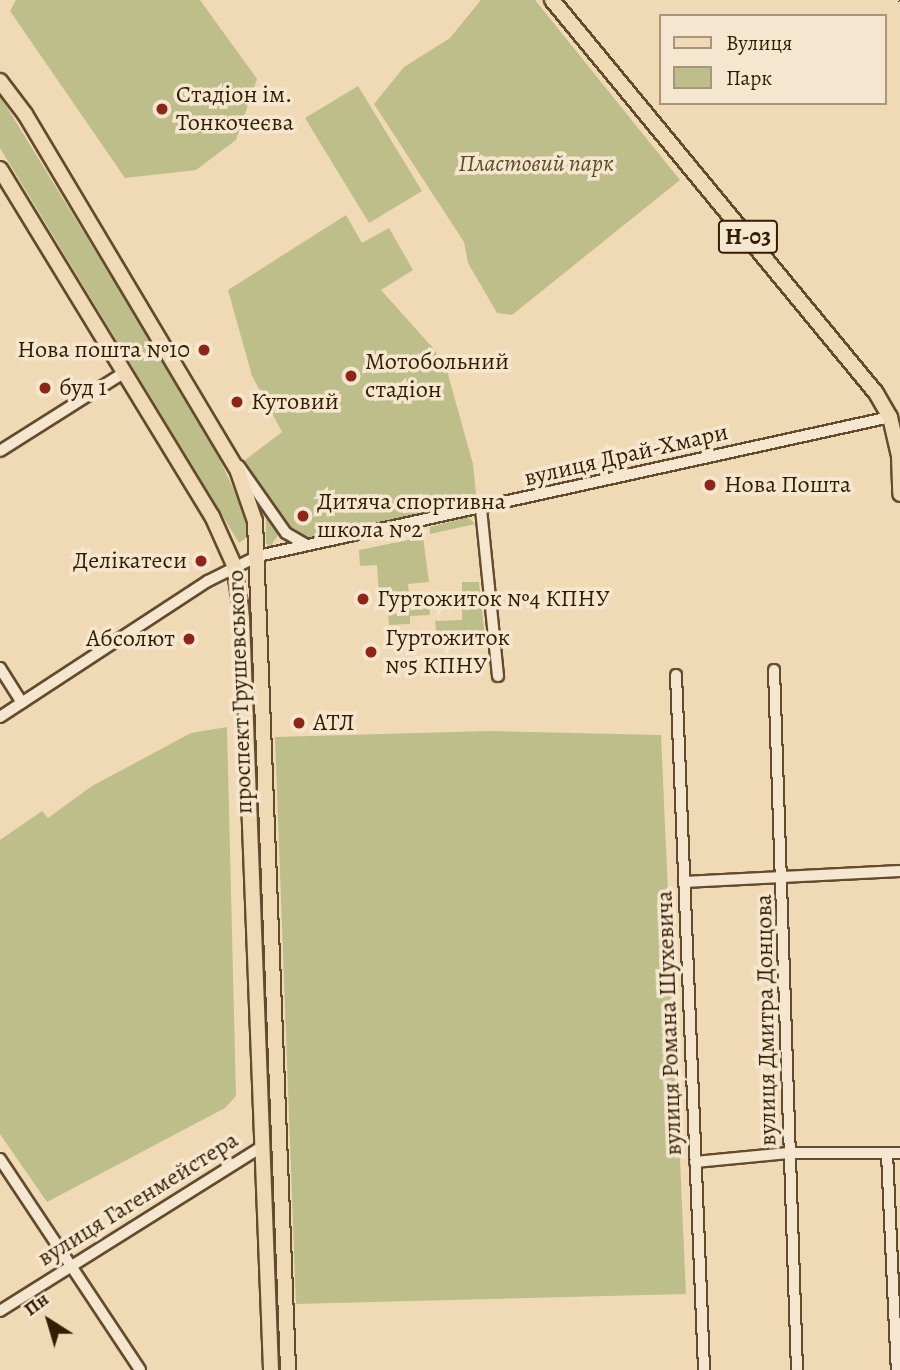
<!DOCTYPE html>
<html>
<head>
<meta charset="utf-8">
<style>
	body { margin:0 }
	#map { position:relative; width:900px; height:1370px; overflow:hidden; background:#f0dab5; font-family:Alegreya,serif }
	div>[style] { position:absolute }
	.green>* { inset:0; background:#bebe8a }
	.roads { filter:drop-shadow(2px 0 #634c2d) drop-shadow(-2px 0 #634c2d) drop-shadow(0 2px #634c2d) drop-shadow(0 -2px #634c2d) }
	.minor>* { height:10px; margin:-5px; padding:0 5px; transform-origin:5px; border-radius:5px; background:#f5e7cf }
	.major>* { height:14px; margin:-7px; padding:0 7px; transform-origin:7px; border-radius:7px; background:#f0dab5 }
	.rail>* { height:2.5px; margin-top:-1.25px; transform-origin:0; background:repeating-linear-gradient(90deg,#341d00 0 12px,transparent 0 24px) }
	.dots>* { width:19px; height:19px; translate:-50% -50%; box-sizing:border-box; border:4px solid #f5e7cf; border-radius:50% }
	span { translate:-50% -50%; white-space:nowrap; text-align:center; line-height:1.15; -webkit-text-stroke:7px #f5e7cf; paint-order:stroke }
	.shield-label span { padding:2px 5px; background:#f5e7cf; border:2px solid; border-radius:5px; -webkit-text-stroke-width:0 }
	.shield-label { font-size:23px; color:#341d00; font-weight:700 }
	.poi-label { font-size:24px; color:#341d00 }
	.left { translate:0 -50%; text-align:left }
	.right { translate:-100% -50%; text-align:right }
	.park-label { font-size:24px; color:#5d4d29; font-style:italic }
	.street-label { font-size:24px; color:#341d00 }
	.legend { position:absolute; left:659px; top:14px; width:228px; height:91px; box-sizing:border-box; background:#f5e7cf; border:2px solid #a8967c; margin:0; padding:9px 12px; list-style:none; font-size:21px; color:#341d00 }
	.legend li { display:flex; align-items:center; gap:14px; height:35px }
	.legend b { width:35px; border:2px solid #a8967c }
	.north { position:absolute; left:14px; top:1286px; width:70px; height:70px; -webkit-text-stroke:5px #f5e7cf; paint-order:stroke; rotate:323deg; font-size:19px; font-weight:700; line-height:28px; text-align:center; color:#341d00 }
	.north::after { content:''; display:block; margin:auto; width:24px; height:32px; background:#341d00; clip-path:polygon(50% 0,100% 100%,50% 72%,0 100%) }
</style>
</head>
<body>
<div id="map">
	<div class="green">
		<i style="clip-path:polygon(16px 0,200px 0,257px 79px,236px 140px,196px 170px,125px 178px,10px 11px)"></i>
		<i style="clip-path:polygon(481px 0,535px 0,680px 180px,512px 315px,497px 313px,468px 263px,464px 242px,374px 104px,404px 67px,450px 38px)"></i>
		<i style="clip-path:polygon(358px 86px,422px 191px,369px 223px,305px 118px)"></i>
		<i style="clip-path:polygon(0 96px,207px 433px,247px 517px,249px 536px,239px 543px,0 148px)"></i>
		<i style="clip-path:polygon(346px 215px,362px 243px,389px 228px,413px 270px,381px 290px,433px 348px,447px 371px,473px 464px,477px 504px,304px 540px,289px 531px,244px 461px,282px 432px,252px 376px,228px 290px)"></i>
		<i style="clip-path:polygon(266px 513px,279px 534px,270px 547px,266px 543px)"></i>
		<i style="clip-path:polygon(468px 517px,475px 524px,430px 534px,430px 527px)"></i>
		<i style="clip-path:polygon(423px 537px,429px 582px,408px 584px,409px 594px,379px 596px,377px 565px,360px 566px,359px 550px)"></i>
		<i style="clip-path:polygon(462px 582px,479px 582px,485px 638px,449px 640px,436px 630px,435px 621px,462px 620px)"></i>
		<i style="clip-path:polygon(429px 602px,430px 615px,410px 616px,410px 624px,389px 625px,388px 614px,409px 613px,409px 604px)"></i>
		<i style="clip-path:polygon(227px 727px,236px 1096px,225px 1108px,47px 1202px,0 1134px,0 840px,42px 811px,48px 818px,92px 786px,191px 733px)"></i>
		<i style="clip-path:polygon(489px 731px,661px 735px,686px 1294px,296px 1304px,275px 737px)"></i>
	</div>
	<div class="roads">
		<div class="minor">
			<i style="left:0;top:451px;width:148px;rotate:-32.3deg"></i>
			<i style="left:239px;top:466px;width:82px;rotate:55deg"></i>
			<i style="left:286px;top:533px;width:24px;rotate:30deg"></i>
			<i style="left:481px;top:509px;width:168px;rotate:84.2deg"></i>
			<i style="left:0;top:668px;width:41px;rotate:57.8deg"></i>
			<i style="left:774px;top:670px;width:700px;rotate:88.12deg"></i>
			<i style="left:676px;top:675px;width:696px;rotate:87.69deg"></i>
			<i style="left:0;top:717px;width:249px;rotate:-33.2deg"></i>
			<i style="left:208px;top:581px;width:56px;rotate:-26.6deg"></i>
			<i style="left:258px;top:556px;width:647px;rotate:-12.4deg"></i>
			<i style="left:684px;top:882px;width:216px;rotate:-2.9deg"></i>
			<i style="left:887px;top:1153px;width:217px;rotate:87.4deg"></i>
			<i style="left:0;top:1159px;width:253px;rotate:56.4deg"></i>
			<i style="left:695px;top:1162px;width:94px;rotate:-5.5deg"></i>
			<i style="left:789px;top:1153px;width:111px"></i>
			<i style="left:0;top:1311px;width:310px;rotate:-32.1deg"></i>
		</div>
		<div class="major">
			<i style="left:552px;top:0;width:509px;rotate:50.5deg"></i>
			<i style="left:876px;top:393px;width:28px;rotate:60deg"></i>
			<i style="left:890px;top:417px;width:40px;rotate:77deg"></i>
			<i style="left:899px;top:456px;width:38px;rotate:88deg"></i>
			<i style="left:0;top:81px;width:41px;rotate:52.9deg"></i>
			<i style="left:25px;top:114px;width:417px;rotate:59.2deg"></i>
			<i style="left:238px;top:472px;width:52px;rotate:70.9deg"></i>
			<i style="left:255px;top:521px;width:850px;rotate:87.77deg"></i>
			<i style="left:0;top:169px;width:407px;rotate:58.6deg"></i>
			<i style="left:212px;top:516px;width:54px;rotate:65.8deg"></i>
			<i style="left:234px;top:565px;width:54px;rotate:81.4deg"></i>
			<i style="left:242px;top:618px;width:753px;rotate:87.79deg"></i>
		</div>
	</div>
	<div class="rail">
		<i style="left:899px;top:0;width:1px;rotate:45deg"></i>
	</div>
	<div class="dots">
		<i style="left:162px;top:109px;background:#8f2418"></i>
		<i style="left:204px;top:350px;background:#8f2418"></i>
		<i style="left:351px;top:376px;background:#8f2418"></i>
		<i style="left:45px;top:388px;background:#8f2418"></i>
		<i style="left:237px;top:402px;background:#8f2418"></i>
		<i style="left:710px;top:485px;background:#8f2418"></i>
		<i style="left:303px;top:516px;background:#8f2418"></i>
		<i style="left:201px;top:561px;background:#8f2418"></i>
		<i style="left:363px;top:599px;background:#8f2418"></i>
		<i style="left:189px;top:639px;background:#8f2418"></i>
		<i style="left:371px;top:652px;background:#8f2418"></i>
		<i style="left:299px;top:723px;background:#8f2418"></i>
	</div>
	<div class="shield-label">
		<span style="left:748px;top:237px">Н-03</span>
	</div>
	<div class="poi-label">
		<span class="left" style="left:176px;top:109px">Стадіон ім.<br>Тонкочеєва</span>
		<span class="right" style="left:190px;top:350px">Нова пошта №10</span>
		<span class="left" style="left:365px;top:376px">Мотобольний<br>стадіон</span>
		<span class="left" style="left:59px;top:388px">буд 1</span>
		<span class="left" style="left:251px;top:402px">Кутовий</span>
		<span class="left" style="left:724px;top:485px">Нова Пошта</span>
		<span class="left" style="left:317px;top:516px">Дитяча спортивна<br>школа №2</span>
		<span class="right" style="left:187px;top:561px">Делікатеси</span>
		<span class="left" style="left:377px;top:599px">Гуртожиток №4 КПНУ</span>
		<span class="left" style="left:385px;top:652px">Гуртожиток<br>№5 КПНУ</span>
		<span class="right" style="left:175px;top:639px">Абсолют</span>
		<span class="left" style="left:313px;top:723px">АТЛ</span>
	</div>
	<div class="park-label">
		<span style="left:536px;top:164px">Пластовий парк</span>
	</div>
	<div class="street-label">
		<span style="left:626px;top:455px;rotate:-13deg">вулиця Драй-Хмари</span>
		<span style="left:240px;top:692px;rotate:-92deg">проспект Грушевського</span>
		<span style="left:766px;top:1020px;rotate:-91deg">вулиця Дмитра Донцова</span>
		<span style="left:669px;top:1023px;rotate:-92deg">вулиця Романа Шухевича</span>
		<span style="left:138px;top:1199px;rotate:-32deg">вулиця Гагенмейстера</span>
	</div>
	<ul class="legend">
	<li><b style="height:9px;background:#f0dab5"></b>Вулиця</li>
	<li><b style="height:19px;background:#bebe8a"></b>Парк</li>
	</ul>
	<div class="north">Пн</div>
</div>
</body>
</html>
